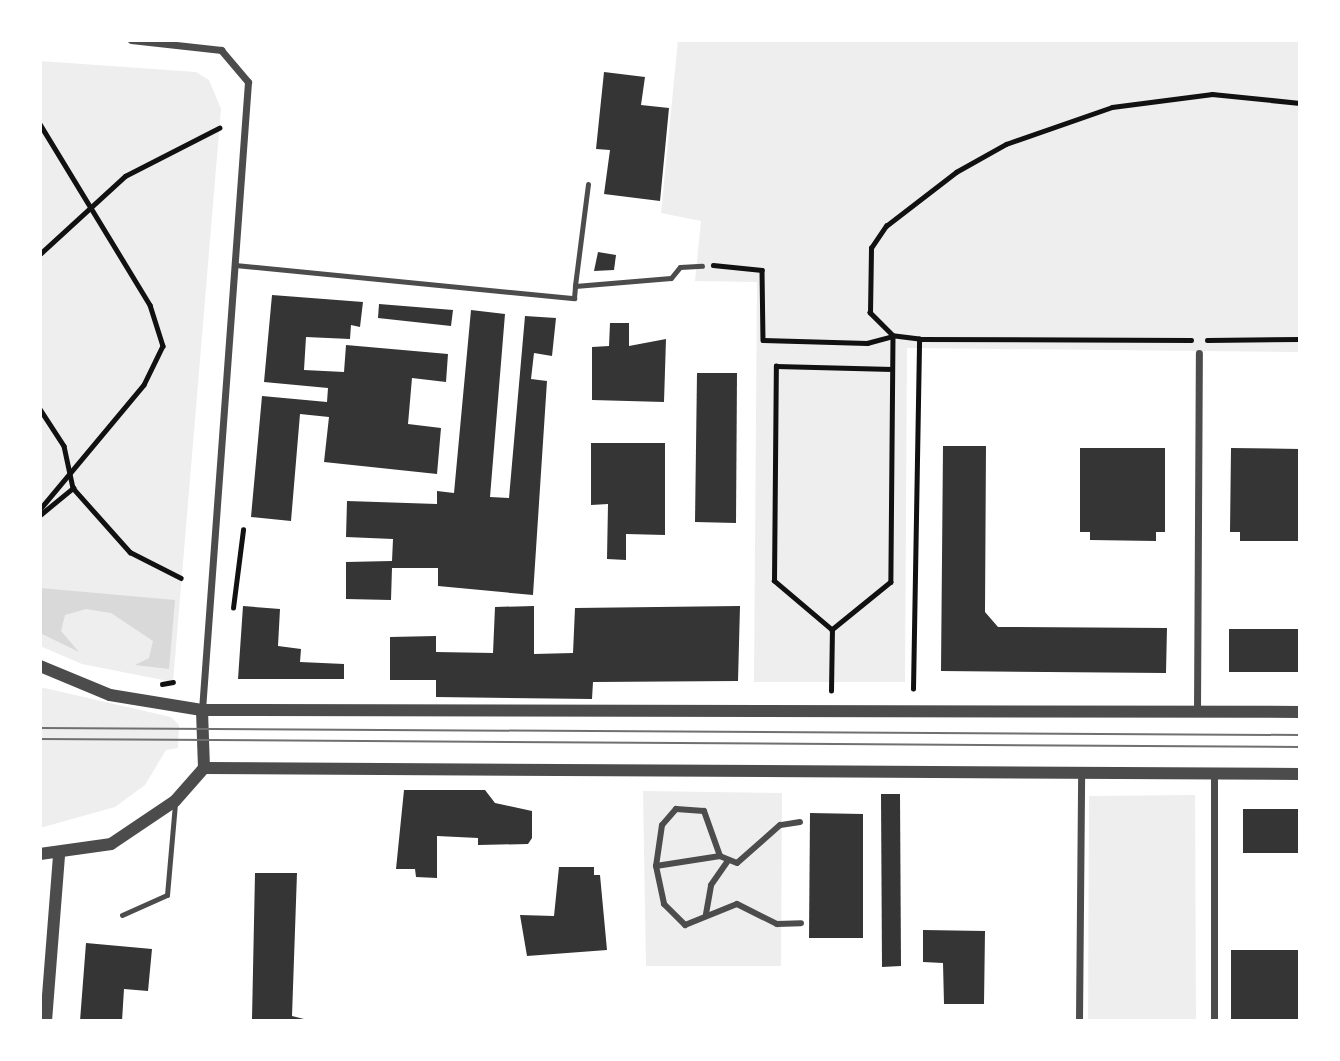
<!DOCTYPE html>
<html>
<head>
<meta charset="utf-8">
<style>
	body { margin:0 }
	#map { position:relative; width:1340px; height:1061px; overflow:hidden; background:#fff; font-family:Roboto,sans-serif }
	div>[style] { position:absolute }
	.green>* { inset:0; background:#eee }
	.water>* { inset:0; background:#d9d9d9 }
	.building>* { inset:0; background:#353535 }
	.path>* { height:4.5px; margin:-2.25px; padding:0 2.25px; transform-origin:2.25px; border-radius:2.25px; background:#111 }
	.service>* { height:5px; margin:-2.5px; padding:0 2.5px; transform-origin:2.5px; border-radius:2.5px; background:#4c4c4c }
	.pedestrian>* { height:6px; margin:-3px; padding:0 3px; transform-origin:3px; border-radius:3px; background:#4c4c4c }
	.minor>* { height:7px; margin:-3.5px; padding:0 3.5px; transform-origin:3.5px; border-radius:3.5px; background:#4c4c4c }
	.tertiary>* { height:12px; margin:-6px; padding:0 6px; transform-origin:6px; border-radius:6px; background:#4c4c4c }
	.tram>* { height:2px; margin:-1px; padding:0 1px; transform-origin:1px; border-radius:1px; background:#707070 }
	span { translate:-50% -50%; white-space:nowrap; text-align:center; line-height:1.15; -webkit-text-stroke:7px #fff; paint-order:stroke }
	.frame { position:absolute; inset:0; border:42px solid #fff; pointer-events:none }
</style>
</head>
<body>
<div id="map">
	<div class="green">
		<i style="clip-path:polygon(678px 40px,1300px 40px,1300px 352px,907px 348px,905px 682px,754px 682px,757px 282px,695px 281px,701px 221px,661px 213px)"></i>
		<i style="clip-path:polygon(40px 61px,196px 72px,209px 80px,221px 109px,173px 682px,82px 664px,40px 646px)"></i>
		<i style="clip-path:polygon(40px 687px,171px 717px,179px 725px,178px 748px,166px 750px,145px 785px,115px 807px,40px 828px)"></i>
		<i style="clip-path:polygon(643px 791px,782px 793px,781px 966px,646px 966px)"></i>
		<i style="clip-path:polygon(1195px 795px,1196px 1021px,1088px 1021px,1089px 796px)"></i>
	</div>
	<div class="water">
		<i style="clip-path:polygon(40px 588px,175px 600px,169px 669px,135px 665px,149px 658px,153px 641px,111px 613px,86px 609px,65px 615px,61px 631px,79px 652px,40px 633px)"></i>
	</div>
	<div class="building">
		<i style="clip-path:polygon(604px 72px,645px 77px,641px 105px,669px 108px,660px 201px,604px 194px,610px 150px,596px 149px)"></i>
		<i style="clip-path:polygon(598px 252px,616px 255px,614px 270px,594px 271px)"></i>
		<i style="clip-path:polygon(272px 295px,363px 302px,360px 327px,351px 325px,350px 339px,306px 337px,304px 370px,344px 372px,346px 345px,448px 354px,446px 382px,412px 378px,408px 424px,441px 428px,437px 474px,324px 462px,329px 417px,300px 414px,291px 521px,251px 517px,262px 396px,327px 402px,328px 388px,264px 382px)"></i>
		<i style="clip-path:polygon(379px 304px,453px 310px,451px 326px,378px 318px)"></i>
		<i style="clip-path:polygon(471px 310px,505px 314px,490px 497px,509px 498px,525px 316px,556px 318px,552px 356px,534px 353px,531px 379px,547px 381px,533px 595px,438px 586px,438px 568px,392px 568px,391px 600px,346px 599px,346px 562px,392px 561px,393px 539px,346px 537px,347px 501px,437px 504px,437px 491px,454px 493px)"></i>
		<i style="clip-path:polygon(610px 323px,629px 323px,629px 346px,666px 339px,664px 402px,592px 400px,592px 347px,609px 346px)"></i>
		<i style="clip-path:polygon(697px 373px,737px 373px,736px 523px,695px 522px)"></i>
		<i style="clip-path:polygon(591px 443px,665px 443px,665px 535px,626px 534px,626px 560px,607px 559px,608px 504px,591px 505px)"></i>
		<i style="clip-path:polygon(943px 446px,986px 446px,985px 612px,998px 627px,1167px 628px,1166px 673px,941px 671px)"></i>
		<i style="clip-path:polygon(1080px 448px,1165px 448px,1165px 532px,1156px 532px,1156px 541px,1090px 540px,1090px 532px,1080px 532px)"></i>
		<i style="clip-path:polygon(1231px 448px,1300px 449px,1300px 541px,1240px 541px,1240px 532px,1230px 532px)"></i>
		<i style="clip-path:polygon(243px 606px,280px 609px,278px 646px,301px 649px,300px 662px,344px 664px,344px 679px,238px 679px)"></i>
		<i style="clip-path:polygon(534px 606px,534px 654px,573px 653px,575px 608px,740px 606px,738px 681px,593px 682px,592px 699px,436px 697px,436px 680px,390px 680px,390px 637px,436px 636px,436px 652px,493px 653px,495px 607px)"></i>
		<i style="clip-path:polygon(1229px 629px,1300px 629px,1300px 672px,1229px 672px)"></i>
		<i style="clip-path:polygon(404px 790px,485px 790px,495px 803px,532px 811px,532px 838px,528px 844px,478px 845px,478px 838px,437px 836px,437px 878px,416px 877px,415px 869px,396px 869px)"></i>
		<i style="clip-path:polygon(881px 794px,900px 794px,901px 966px,882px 967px)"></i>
		<i style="clip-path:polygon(1243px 809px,1300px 809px,1300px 853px,1243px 853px)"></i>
		<i style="clip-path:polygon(810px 813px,863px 814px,863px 938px,809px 938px)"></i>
		<i style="clip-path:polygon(559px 867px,594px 867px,594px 875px,600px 875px,607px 950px,527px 956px,520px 915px,554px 916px)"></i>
		<i style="clip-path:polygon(255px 873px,297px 873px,292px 1016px,312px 1021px,252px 1019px)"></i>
		<i style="clip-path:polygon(923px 930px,985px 931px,984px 1004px,944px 1004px,943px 963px,923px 962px)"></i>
		<i style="clip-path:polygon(86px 943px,152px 949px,148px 991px,124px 989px,122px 1021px,80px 1021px)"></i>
		<i style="clip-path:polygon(1231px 950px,1300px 950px,1300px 1021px,1231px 1021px)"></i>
	</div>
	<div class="path">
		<i style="left:40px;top:124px;width:212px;rotate:58.7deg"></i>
		<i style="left:150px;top:305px;width:43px;rotate:72.4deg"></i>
		<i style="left:163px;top:346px;width:43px;rotate:116deg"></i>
		<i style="left:144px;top:385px;width:163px;rotate:129.8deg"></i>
		<i style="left:40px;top:254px;width:115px;rotate:-42.5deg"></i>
		<i style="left:125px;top:176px;width:106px;rotate:-27.1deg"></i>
		<i style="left:713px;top:265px;width:49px;rotate:5.8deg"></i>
		<i style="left:762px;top:270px;width:70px;rotate:89.2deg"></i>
		<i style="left:763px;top:340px;width:104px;rotate:1.7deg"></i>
		<i style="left:867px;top:343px;width:27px;rotate:-15deg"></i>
		<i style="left:893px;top:336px;width:246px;rotate:90.5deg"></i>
		<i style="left:891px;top:582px;width:76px;rotate:140.9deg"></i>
		<i style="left:832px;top:630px;width:76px;rotate:-139.8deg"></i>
		<i style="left:774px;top:581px;width:215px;rotate:-89.5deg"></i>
		<i style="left:776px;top:366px;width:116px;rotate:1.5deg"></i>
		<i style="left:919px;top:339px;width:26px;rotate:-173deg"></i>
		<i style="left:893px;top:336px;width:33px;rotate:-135deg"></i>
		<i style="left:870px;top:313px;width:65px;rotate:-89.1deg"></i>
		<i style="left:871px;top:248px;width:27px;rotate:-56deg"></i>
		<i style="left:886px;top:226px;width:88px;rotate:-37.6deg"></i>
		<i style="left:956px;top:172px;width:57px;rotate:-29.2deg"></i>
		<i style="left:1006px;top:144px;width:112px;rotate:-19.2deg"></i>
		<i style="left:1112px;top:107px;width:101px;rotate:-7.4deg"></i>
		<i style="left:1212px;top:94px;width:88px;rotate:5.8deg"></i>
		<i style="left:1207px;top:340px;width:93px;rotate:-0.6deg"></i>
		<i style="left:40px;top:409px;width:44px;rotate:57deg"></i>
		<i style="left:64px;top:446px;width:43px;rotate:77.9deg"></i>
		<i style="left:73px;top:488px;width:86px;rotate:48.3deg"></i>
		<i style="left:130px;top:552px;width:57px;rotate:27deg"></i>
		<i style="left:40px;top:515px;width:43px;rotate:-39.3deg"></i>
		<i style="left:233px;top:608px;width:79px;rotate:-82.7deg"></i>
		<i style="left:162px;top:684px;width:11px;rotate:-10deg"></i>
		<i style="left:913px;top:689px;width:350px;rotate:-89deg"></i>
		<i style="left:919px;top:339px;width:272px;rotate:0.2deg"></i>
		<i style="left:831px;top:691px;width:61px;rotate:-89.1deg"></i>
	</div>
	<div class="service">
		<i style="left:588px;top:184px;width:103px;rotate:97.3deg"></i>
		<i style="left:575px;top:286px;width:96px;rotate:-4.8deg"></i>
		<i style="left:671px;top:278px;width:14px;rotate:-51deg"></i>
		<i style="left:680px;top:267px;width:22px;rotate:-3deg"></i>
		<i style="left:235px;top:265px;width:341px;rotate:5.6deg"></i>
		<i style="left:574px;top:298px;width:12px;rotate:-85deg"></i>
		<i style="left:122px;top:915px;width:49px;rotate:-24deg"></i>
		<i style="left:167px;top:895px;width:91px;rotate:-85deg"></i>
	</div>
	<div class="pedestrian">
		<i style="left:800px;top:822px;width:20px;rotate:171deg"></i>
		<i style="left:780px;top:825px;width:57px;rotate:138.5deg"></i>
		<i style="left:737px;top:863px;width:18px;rotate:-158deg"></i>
		<i style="left:720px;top:856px;width:48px;rotate:-109.6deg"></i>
		<i style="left:704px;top:811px;width:28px;rotate:-176deg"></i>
		<i style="left:676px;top:809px;width:21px;rotate:131deg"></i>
		<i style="left:662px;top:825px;width:41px;rotate:98.3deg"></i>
		<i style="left:656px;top:866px;width:39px;rotate:78deg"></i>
		<i style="left:664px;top:904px;width:30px;rotate:45deg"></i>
		<i style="left:685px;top:925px;width:56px;rotate:-22deg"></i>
		<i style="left:737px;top:904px;width:45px;rotate:26.6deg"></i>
		<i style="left:777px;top:924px;width:24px;rotate:-2deg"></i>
		<i style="left:656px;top:866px;width:65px;rotate:-8.9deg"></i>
		<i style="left:706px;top:914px;width:29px;rotate:-80deg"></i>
		<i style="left:711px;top:885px;width:28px;rotate:-55deg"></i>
	</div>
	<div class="minor">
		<i style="left:131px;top:40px;width:91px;rotate:6.3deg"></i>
		<i style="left:221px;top:50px;width:42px;rotate:49.8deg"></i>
		<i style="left:248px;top:82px;width:630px;rotate:94.19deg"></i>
		<i style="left:1197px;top:712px;width:359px;rotate:-89.7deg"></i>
		<i style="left:1214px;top:773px;width:248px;rotate:90deg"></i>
		<i style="left:1079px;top:1021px;width:249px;rotate:-89.5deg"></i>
	</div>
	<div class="tertiary">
		<i style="left:40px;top:666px;width:76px;rotate:22.5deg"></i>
		<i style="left:110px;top:695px;width:93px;rotate:9.3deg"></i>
		<i style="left:202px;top:710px;width:1098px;rotate:0.1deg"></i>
		<i style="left:204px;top:768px;width:1096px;rotate:0.31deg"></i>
		<i style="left:40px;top:854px;width:72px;rotate:-8deg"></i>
		<i style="left:111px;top:844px;width:77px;rotate:-33.9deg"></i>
		<i style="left:175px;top:801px;width:44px;rotate:-48.7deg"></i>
		<i style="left:204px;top:768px;width:58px;rotate:-92deg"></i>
		<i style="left:46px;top:1021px;width:167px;rotate:-85.5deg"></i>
	</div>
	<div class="tram">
		<i style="left:40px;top:728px;width:1260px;rotate:0.32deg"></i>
		<i style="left:40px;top:739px;width:1260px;rotate:0.36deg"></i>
	</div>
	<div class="frame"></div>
</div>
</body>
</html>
